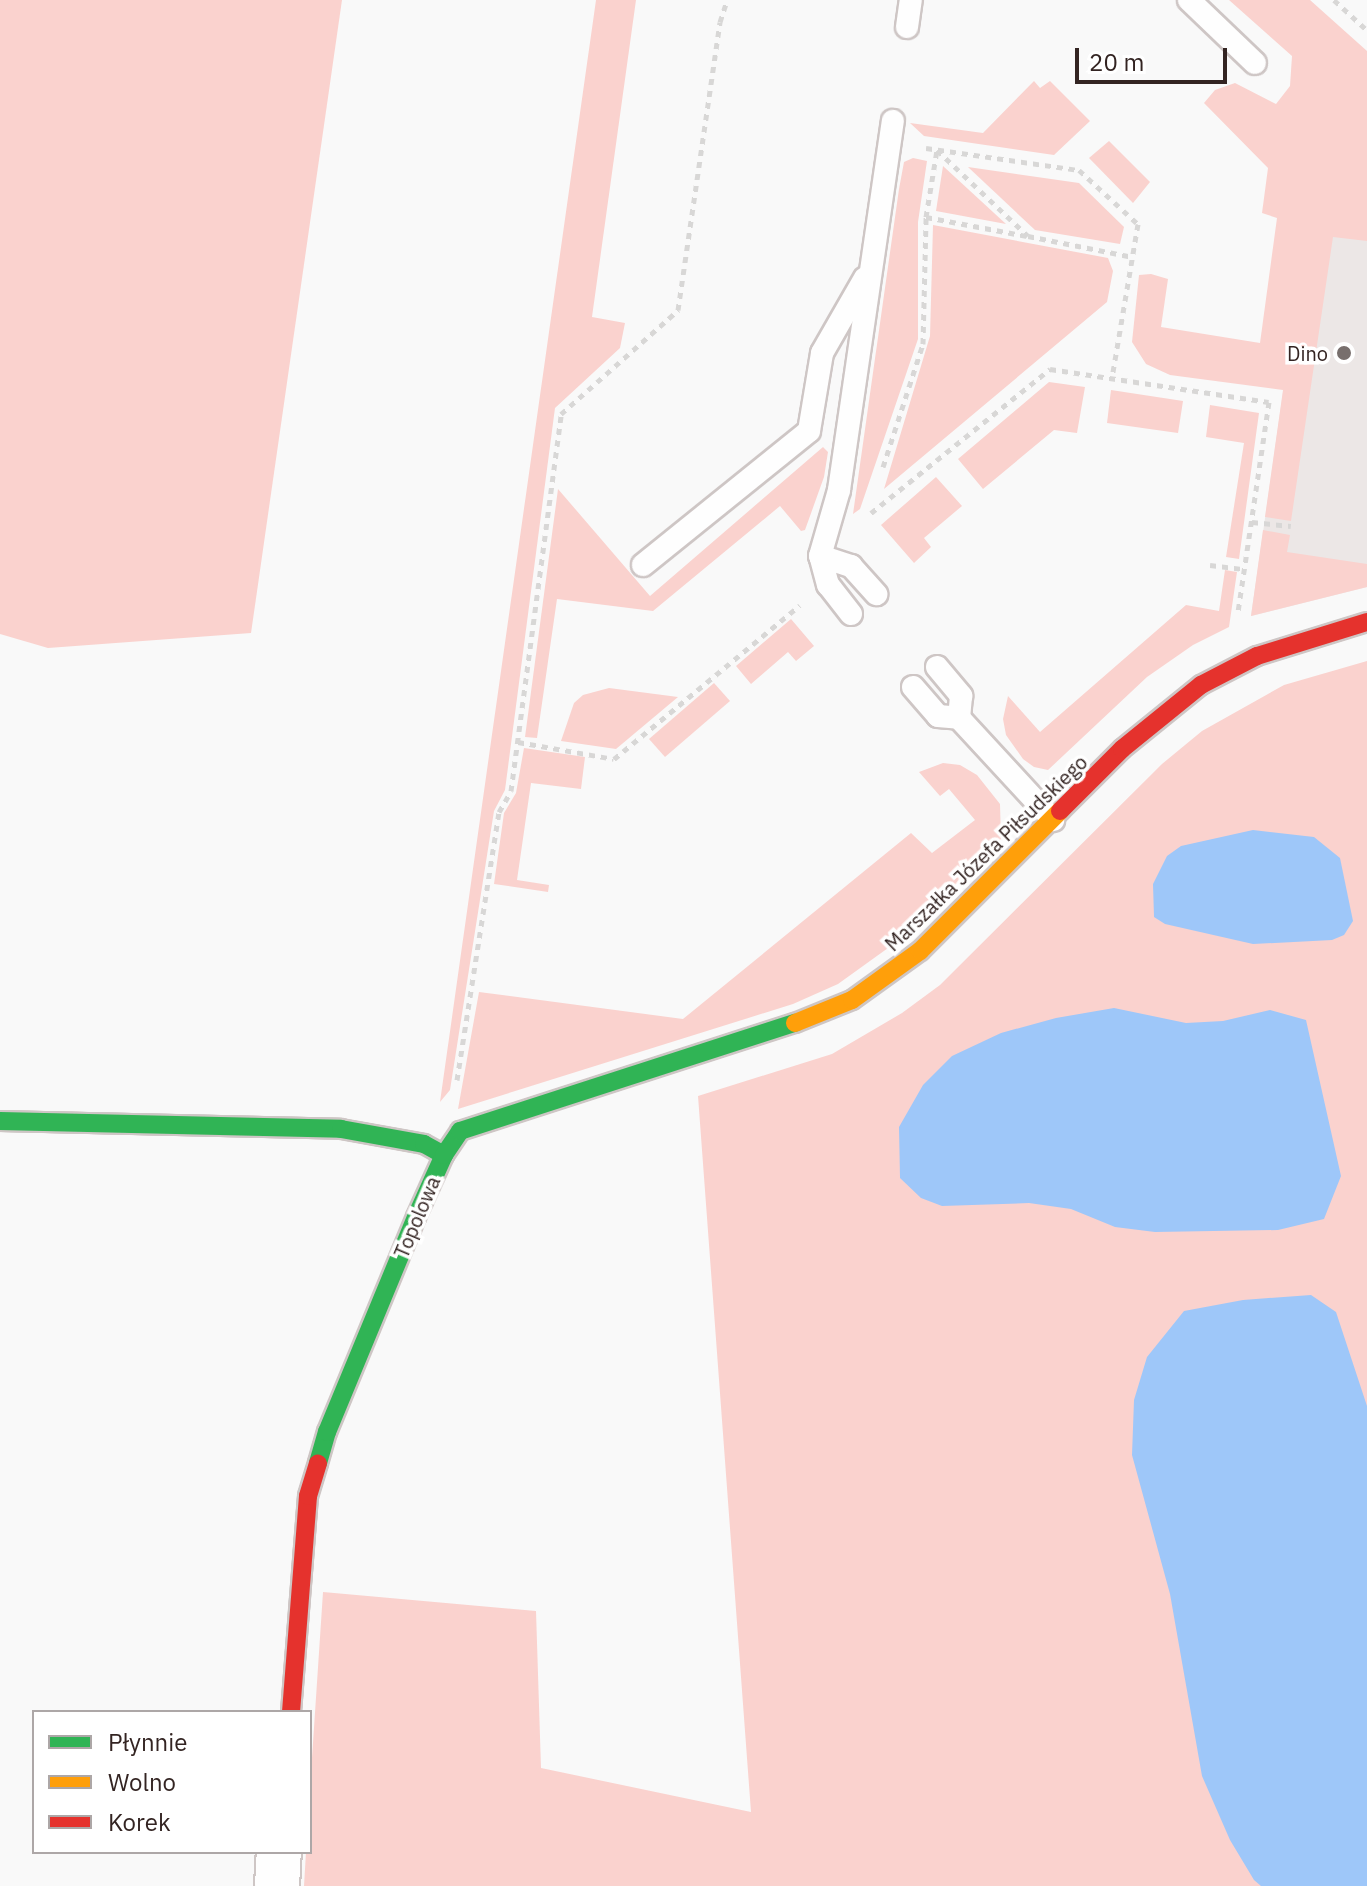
<!DOCTYPE html>
<html>
<head>
<meta charset="utf-8">
<style>
	body { margin:0 }
	#map { position:relative; width:1367px; height:1886px; overflow:hidden; background:#f9f9f9; font-family:"IBM Plex Sans",sans-serif }
	div>[style] { position:absolute }
	.built>* { inset:0; background:#ece7e6 }
	.green>* { inset:0; background:#fad2ce }
	.water>* { inset:0; background:#9ec7f9 }
	.path>* { height:5px; margin-top:-2.5px; transform-origin:0; background:repeating-linear-gradient(90deg,#d8d7d6 0 6px,transparent 0 12px) }
	.roads { filter:drop-shadow(2px 0 #cec6c5) drop-shadow(-2px 0 #cec6c5) drop-shadow(0 2px #cec6c5) drop-shadow(0 -2px #cec6c5) }
	.lane>* { height:22px; margin:-11px; padding:0 11px; transform-origin:11px; border-radius:11px; background:#fefefe }
	.street>* { height:44px; margin:-22px; padding:0 22px; transform-origin:22px; border-radius:22px; background:#fefefe }
	.fast>* { height:18px; margin:-9px; padding:0 9px; transform-origin:9px; border-radius:9px; background:#30b455 }
	.slow>* { height:18px; margin:-9px; padding:0 9px; transform-origin:9px; border-radius:9px; background:#ff9f0a }
	.jam>* { height:18px; margin:-9px; padding:0 9px; transform-origin:9px; border-radius:9px; background:#e5322d }
	.dots>* { width:22px; height:22px; translate:-50% -50%; box-sizing:border-box; border:4px solid #fff; border-radius:50% }
	span { translate:-50% -50%; white-space:nowrap; text-align:center; line-height:1.15; -webkit-text-stroke:7px #fff; paint-order:stroke }
	.poi-label { font-size:20px; color:#332422 }
	.right { translate:-100% -50%; text-align:right }
	.street-label { font-size:20px; color:#332422 }
	.legend { position:absolute; left:32px; top:1710px; width:280px; height:144px; box-sizing:border-box; background:#fff; border:2px solid #ada7a7; margin:0; padding:10px 14px; list-style:none; font-size:24px; color:#332422 }
	.legend li { display:flex; align-items:center; gap:16px; height:40px }
	.legend b { width:40px; border:2px solid #ada7a7 }
	.scale { position:absolute; left:1075px; top:48px; width:152px; height:36px; box-sizing:border-box; border:4px solid #332422; border-top:0; padding-left:10px; font-size:24px; line-height:28px; white-space:nowrap; color:#332422; -webkit-text-stroke:6px #fff; paint-order:stroke }
</style>
</head>
<body>
<div id="map">
	<div class="built">
		<i style="clip-path:polygon(1308px 218px,1367px 227px,1367px 587px,1251px 616px)"></i>
	</div>
	<div class="green">
		<i style="clip-path:polygon(0 0,342px 0,251px 633px,48px 648px,0 634px)"></i>
		<i style="clip-path:polygon(596px 0,636px 0,592px 317px,625px 323px,620px 348px,555px 408px,505px 790px,494px 811px,450px 1090px,440px 1102px)"></i>
		<i style="clip-path:polygon(1229px 0,1310px 0,1367px 51px,1367px 241px,1333px 237px,1291px 521px,1265px 517px,1283px 390px,1170px 375px,1146px 364px,1132px 342px,1139px 275px,1151px 274px,1168px 279px,1161px 327px,1260px 343px,1277px 218px,1262px 213px,1268px 168px,1204px 103px,1215px 90px,1235px 83px,1276px 104px,1290px 86px,1292px 56px)"></i>
		<i style="clip-path:polygon(1034px 81px,1040px 88px,1050px 81px,1090px 121px,1054px 155px,924px 136px,910px 123px,983px 133px)"></i>
		<i style="clip-path:polygon(1109px 141px,1150px 182px,1133px 203px,1089px 158px)"></i>
		<i style="clip-path:polygon(913px 158px,927px 161px,918px 222px,918px 339px,860px 509px,853px 514px,899px 189px,904px 162px)"></i>
		<i style="clip-path:polygon(943px 166px,1006px 224px,936px 211px)"></i>
		<i style="clip-path:polygon(968px 167px,1079px 183px,1124px 227px,1120px 244px,1035px 230px)"></i>
		<i style="clip-path:polygon(933px 225px,1108px 258px,1113px 271px,1107px 302px,884px 489px,930px 336px)"></i>
		<i style="clip-path:polygon(1049px 382px,1085px 387px,1077px 433px,1054px 430px,983px 489px,958px 459px)"></i>
		<i style="clip-path:polygon(1111px 390px,1183px 401px,1178px 433px,1107px 423px)"></i>
		<i style="clip-path:polygon(1210px 405px,1259px 413px,1239px 559px,1226px 557px,1244px 443px,1206px 437px)"></i>
		<i style="clip-path:polygon(823px 447px,828px 452px,824px 477px,805px 530px,801px 531px,780px 506px,653px 611px,557px 599px,537px 738px,525px 737px,558px 489px,650px 596px)"></i>
		<i style="clip-path:polygon(936px 477px,962px 506px,924px 538px,931px 547px,914px 563px,881px 525px)"></i>
		<i style="clip-path:polygon(1263px 530px,1290px 535px,1287px 552px,1367px 564px,1367px 587px,1251px 616px)"></i>
		<i style="clip-path:polygon(1225px 570px,1237px 572px,1229px 627px,1193px 645px,1147px 677px,1048px 770px,1034px 767px,1023px 759px,1006px 735px,1003px 719px,1008px 696px,1040px 732px,1186px 605px,1219px 611px)"></i>
		<i style="clip-path:polygon(791px 619px,814px 646px,796px 661px,788px 652px,751px 684px,736px 666px)"></i>
		<i style="clip-path:polygon(1367px 661px,1367px 1886px,304px 1886px,306px 1852px,310px 1852px,310px 1788px,323px 1592px,536px 1611px,541px 1768px,751px 1812px,698px 1096px,832px 1054px,902px 1013px,940px 985px,1162px 764px,1202px 731px,1284px 685px)"></i>
		<i style="clip-path:polygon(714px 683px,730px 701px,665px 757px,649px 739px)"></i>
		<i style="clip-path:polygon(609px 688px,678px 697px,616px 749px,561px 741px,574px 703px,583px 695px)"></i>
		<i style="clip-path:polygon(524px 748px,585px 757px,581px 789px,531px 783px,517px 880px,549px 885px,548px 892px,494px 884px,504px 813px,516px 793px)"></i>
		<i style="clip-path:polygon(943px 763px,960px 765px,977px 775px,1000px 804px,1001px 839px,920px 925px,838px 984px,793px 1004px,458px 1109px,479px 992px,683px 1019px,911px 833px,932px 853px,975px 820px,949px 789px,940px 796px,919px 772px)"></i>
	</div>
	<div class="water">
		<i style="clip-path:polygon(1253px 830px,1314px 837px,1340px 858px,1353px 921px,1344px 935px,1332px 940px,1253px 944px,1165px 924px,1154px 917px,1153px 884px,1167px 856px,1181px 846px)"></i>
		<i style="clip-path:polygon(1114px 1008px,1186px 1023px,1223px 1021px,1270px 1010px,1306px 1020px,1341px 1176px,1324px 1219px,1278px 1230px,1155px 1232px,1115px 1227px,1071px 1209px,1029px 1203px,942px 1206px,921px 1198px,900px 1178px,899px 1127px,923px 1085px,952px 1056px,1001px 1033px,1056px 1018px)"></i>
		<i style="clip-path:polygon(1311px 1295px,1336px 1312px,1367px 1406px,1367px 1886px,1261px 1886px,1254px 1880px,1230px 1840px,1202px 1776px,1170px 1594px,1132px 1455px,1134px 1400px,1147px 1357px,1184px 1311px,1243px 1300px)"></i>
	</div>
	<div class="path">
		<i style="left:1334px;top:0;width:45px;rotate:42.3deg"></i>
		<i style="left:926px;top:148px;width:155px;rotate:8.2deg"></i>
		<i style="left:1079px;top:170px;width:80px;rotate:42.5deg"></i>
		<i style="left:1138px;top:224px;width:156px;rotate:99.6deg"></i>
		<i style="left:926px;top:217px;width:103px;rotate:10.7deg"></i>
		<i style="left:883px;top:467px;width:129px;rotate:-72deg"></i>
		<i style="left:923px;top:344px;width:127px;rotate:-88.6deg"></i>
		<i style="left:926px;top:217px;width:68px;rotate:-80.7deg"></i>
		<i style="left:937px;top:150px;width:125px;rotate:43.4deg"></i>
		<i style="left:1028px;top:236px;width:107px;rotate:11.3deg"></i>
		<i style="left:871px;top:513px;width:230px;rotate:-38.8deg"></i>
		<i style="left:1050px;top:369px;width:221px;rotate:8.6deg"></i>
		<i style="left:1269px;top:402px;width:211px;rotate:98.4deg"></i>
		<i style="left:1252px;top:522px;width:39px;rotate:6deg"></i>
		<i style="left:1210px;top:565px;width:34px;rotate:7deg"></i>
		<i style="left:518px;top:742px;width:97px;rotate:10deg"></i>
		<i style="left:614px;top:759px;width:241px;rotate:-39.6deg"></i>
		<i style="left:457px;top:1080px;width:271px;rotate:-81.1deg"></i>
		<i style="left:499px;top:812px;width:24px;rotate:-60deg"></i>
		<i style="left:511px;top:791px;width:380px;rotate:-82.4deg"></i>
		<i style="left:561px;top:414px;width:157px;rotate:-41.6deg"></i>
		<i style="left:678px;top:310px;width:291px;rotate:-81.7deg"></i>
		<i style="left:720px;top:22px;width:23px;rotate:-72deg"></i>
	</div>
	<div class="roads">
		<div class="lane">
			<i style="left:1189px;top:0;width:91px;rotate:43.7deg"></i>
			<i style="left:907px;top:27px;width:27px;rotate:-82deg"></i>
			<i style="left:820px;top:556px;width:33px;rotate:18deg"></i>
			<i style="left:851px;top:566px;width:38px;rotate:48deg"></i>
			<i style="left:643px;top:565px;width:213px;rotate:-38.9deg"></i>
			<i style="left:809px;top:431px;width:79px;rotate:-80.5deg"></i>
			<i style="left:822px;top:353px;width:86px;rotate:-60.2deg"></i>
			<i style="left:851px;top:614px;width:37px;rotate:-128deg"></i>
			<i style="left:828px;top:585px;width:30px;rotate:-105deg"></i>
			<i style="left:820px;top:556px;width:69px;rotate:-73.9deg"></i>
			<i style="left:839px;top:490px;width:373px;rotate:-81.7deg"></i>
			<i style="left:937px;top:667px;width:38px;rotate:50deg"></i>
			<i style="left:961px;top:696px;width:22px;rotate:95deg"></i>
			<i style="left:913px;top:687px;width:38px;rotate:49deg"></i>
			<i style="left:938px;top:716px;width:21px;rotate:5deg"></i>
			<i style="left:959px;top:718px;width:139px;rotate:47.3deg"></i>
		</div>
		<div class="street">
			<i style="left:277px;top:1886px;width:34px;rotate:-87deg"></i>
		</div>
		<div class="fast">
			<i style="left:0;top:1121px;width:341px;rotate:1.3deg"></i>
			<i style="left:341px;top:1129px;width:84px;rotate:10.2deg"></i>
			<i style="left:424px;top:1144px;width:23px;rotate:29deg"></i>
			<i style="left:318px;top:1463px;width:32px;rotate:-74deg"></i>
			<i style="left:327px;top:1432px;width:233px;rotate:-67.5deg"></i>
			<i style="left:416px;top:1217px;width:68px;rotate:-65.7deg"></i>
			<i style="left:444px;top:1155px;width:29px;rotate:-56deg"></i>
			<i style="left:460px;top:1131px;width:352px;rotate:-17.9deg"></i>
		</div>
		<div class="slow">
			<i style="left:795px;top:1023px;width:61px;rotate:-22deg"></i>
			<i style="left:852px;top:1000px;width:84px;rotate:-35.8deg"></i>
			<i style="left:920px;top:951px;width:198px;rotate:-45deg"></i>
		</div>
		<div class="jam">
			<i style="left:1060px;top:811px;width:88px;rotate:-45deg"></i>
			<i style="left:1122px;top:749px;width:102px;rotate:-39deg"></i>
			<i style="left:1201px;top:685px;width:63px;rotate:-27.4deg"></i>
			<i style="left:1257px;top:656px;width:115px;rotate:-17.2deg"></i>
			<i style="left:291px;top:1712px;width:217px;rotate:-85.5deg"></i>
			<i style="left:308px;top:1496px;width:34px;rotate:-73deg"></i>
		</div>
	</div>
	<div class="dots">
		<i style="left:1344px;top:353px;background:#786f6d"></i>
	</div>
	<div class="poi-label">
		<span class="right" style="left:1328px;top:353px">Dino</span>
	</div>
	<div class="street-label">
		<span style="left:986px;top:853px;rotate:-44deg">Marszałka Józefa Piłsudskiego</span>
		<span style="left:417px;top:1217px;rotate:-67deg">Topolowa</span>
	</div>
	<ul class="legend">
	<li><b style="height:10px;background:#30b455"></b>Płynnie</li>
	<li><b style="height:10px;background:#ff9f0a"></b>Wolno</li>
	<li><b style="height:10px;background:#e5322d"></b>Korek</li>
	</ul>
	<div class="scale">20 m</div>
</div>
</body>
</html>
